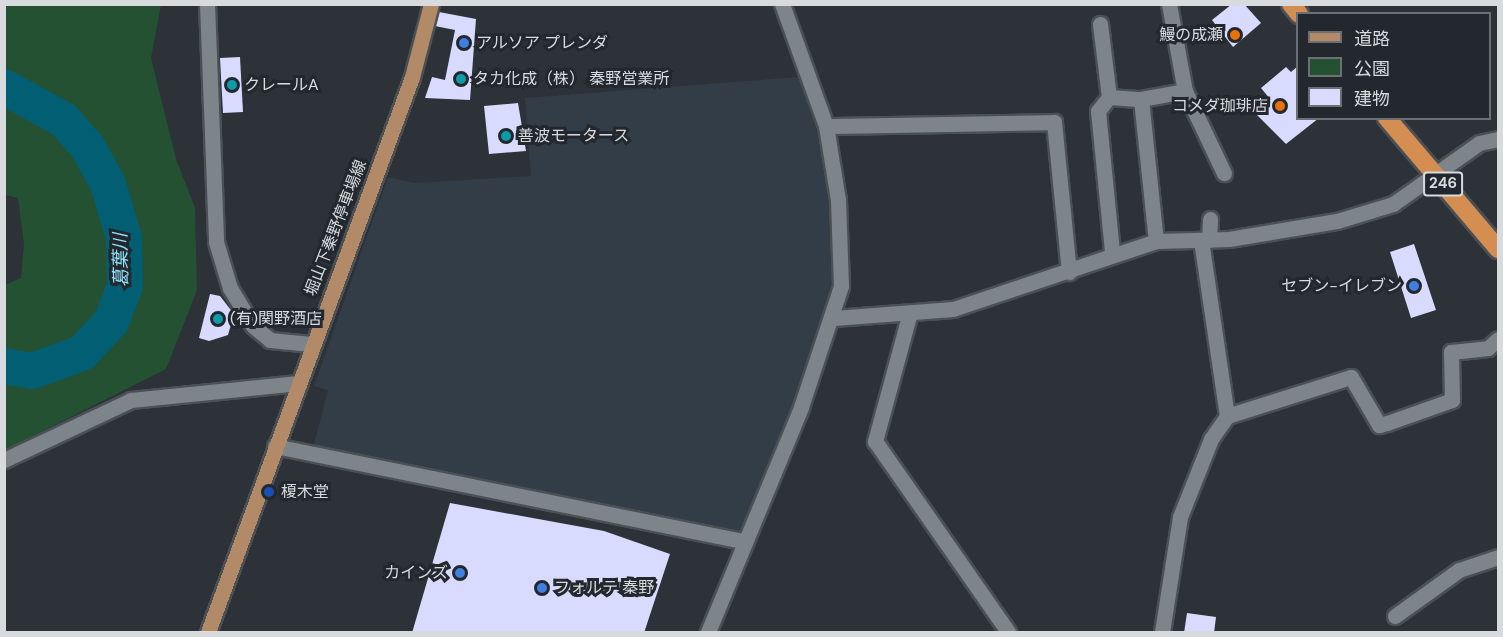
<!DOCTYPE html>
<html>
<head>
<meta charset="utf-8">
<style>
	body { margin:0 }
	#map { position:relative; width:1503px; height:637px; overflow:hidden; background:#2d3238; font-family:"DM Sans","Noto Sans JP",sans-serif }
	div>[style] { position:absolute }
	.built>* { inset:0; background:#323d47 }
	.green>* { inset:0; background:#235132 }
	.river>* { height:36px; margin:-18px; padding:0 18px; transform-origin:18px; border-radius:18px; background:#025e72 }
	.building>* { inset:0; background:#d9dbfe }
	.roads { filter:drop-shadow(2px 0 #4b5054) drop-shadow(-2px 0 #4b5054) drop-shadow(0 2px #4b5054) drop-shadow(0 -2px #4b5054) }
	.minor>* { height:15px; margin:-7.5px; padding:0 7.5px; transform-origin:7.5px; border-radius:7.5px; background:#7d848a }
	.major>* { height:15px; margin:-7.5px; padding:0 7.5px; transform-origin:7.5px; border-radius:7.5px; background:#b28a68 }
	.highway>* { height:18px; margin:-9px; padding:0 9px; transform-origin:9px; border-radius:9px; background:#d58e51 }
	.dots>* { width:16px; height:16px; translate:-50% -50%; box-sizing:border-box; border:3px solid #23282e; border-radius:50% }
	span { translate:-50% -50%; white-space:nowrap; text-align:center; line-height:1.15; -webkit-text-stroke:6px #23282e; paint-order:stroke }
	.shield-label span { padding:2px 4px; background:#23282e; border:2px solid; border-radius:4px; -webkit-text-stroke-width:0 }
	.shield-label { font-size:15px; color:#d7dbde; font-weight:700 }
	.poi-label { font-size:16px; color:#d7dbde }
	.right { translate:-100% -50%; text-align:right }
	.left { translate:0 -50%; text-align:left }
	.street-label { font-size:16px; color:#d7dbde }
	.water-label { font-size:18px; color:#90e4fc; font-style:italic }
	.frame { position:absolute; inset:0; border:6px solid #d7dbde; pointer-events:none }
	.legend { position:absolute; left:1296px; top:12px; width:195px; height:108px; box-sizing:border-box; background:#23282e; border:2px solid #6b7074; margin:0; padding:8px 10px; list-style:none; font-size:18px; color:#d7dbde }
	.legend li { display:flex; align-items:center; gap:12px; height:30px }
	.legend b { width:30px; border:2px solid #6b7074 }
</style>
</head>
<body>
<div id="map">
	<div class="built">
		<i style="clip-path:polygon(799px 77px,823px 149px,836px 265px,810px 371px,742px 530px,735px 533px,313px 448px,328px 390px,314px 386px,388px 177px,415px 183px,531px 176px,525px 98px)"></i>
	</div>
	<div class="green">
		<i style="clip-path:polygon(5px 4px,161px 5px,151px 58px,176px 159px,195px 208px,197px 290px,166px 369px,5px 450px,5px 285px,21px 278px,24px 244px,18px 198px,5px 195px)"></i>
	</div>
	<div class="river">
		<i style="left:4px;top:87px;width:68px;rotate:28.8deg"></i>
		<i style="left:64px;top:120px;width:35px;rotate:49deg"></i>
		<i style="left:87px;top:146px;width:43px;rotate:61.1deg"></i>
		<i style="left:108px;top:184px;width:56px;rotate:73.5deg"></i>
		<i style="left:124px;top:238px;width:48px;rotate:88.8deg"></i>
		<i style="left:125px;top:286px;width:39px;rotate:111deg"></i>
		<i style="left:111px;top:322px;width:42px;rotate:133.1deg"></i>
		<i style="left:82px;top:353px;width:53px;rotate:160.2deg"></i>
		<i style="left:32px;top:371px;width:28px;rotate:-170deg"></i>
	</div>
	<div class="building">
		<i style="clip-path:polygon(1232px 4px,1244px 4px,1261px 23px,1233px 47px,1212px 20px)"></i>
		<i style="clip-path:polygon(439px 12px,476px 19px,470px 100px,425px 98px,432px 77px,445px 80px,455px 30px,435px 26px)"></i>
		<i style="clip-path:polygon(240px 57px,243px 112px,223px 113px,220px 58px)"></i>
		<i style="clip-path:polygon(1298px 66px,1298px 118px,1319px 118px,1286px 144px,1254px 112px,1270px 99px,1261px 88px,1286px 67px,1291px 72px)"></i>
		<i style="clip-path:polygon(518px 103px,526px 151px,489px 154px,484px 106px)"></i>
		<i style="clip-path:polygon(1414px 244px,1436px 310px,1411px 318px,1390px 252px)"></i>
		<i style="clip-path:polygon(210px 294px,220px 296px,234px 314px,228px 335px,209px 341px,199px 338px)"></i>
		<i style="clip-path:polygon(450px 503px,604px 531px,670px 554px,644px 633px,412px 633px)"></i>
		<i style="clip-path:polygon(1187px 613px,1216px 617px,1214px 633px,1184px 633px)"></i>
	</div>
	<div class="roads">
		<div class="minor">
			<i style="left:207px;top:4px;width:238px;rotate:87.8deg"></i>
			<i style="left:216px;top:242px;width:48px;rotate:73.1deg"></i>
			<i style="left:230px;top:288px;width:44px;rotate:58.8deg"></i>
			<i style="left:253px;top:326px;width:22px;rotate:39deg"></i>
			<i style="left:270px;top:340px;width:41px;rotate:5.6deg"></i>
			<i style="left:1169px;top:4px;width:88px;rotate:79.6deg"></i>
			<i style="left:1185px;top:91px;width:91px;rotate:64.6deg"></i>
			<i style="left:1100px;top:24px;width:74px;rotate:83deg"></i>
			<i style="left:1109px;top:97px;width:18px;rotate:128deg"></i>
			<i style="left:1098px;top:111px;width:142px;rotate:84.3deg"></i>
			<i style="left:1109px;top:97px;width:32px;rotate:4deg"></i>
			<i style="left:1141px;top:99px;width:45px;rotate:-10.3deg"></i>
			<i style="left:1141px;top:99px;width:143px;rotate:84deg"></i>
			<i style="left:826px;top:126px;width:228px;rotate:-1deg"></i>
			<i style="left:1054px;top:122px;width:151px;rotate:84.3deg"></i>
			<i style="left:1201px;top:240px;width:178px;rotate:81.6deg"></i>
			<i style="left:1209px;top:240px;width:21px;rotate:-87deg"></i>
			<i style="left:909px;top:316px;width:130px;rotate:105.2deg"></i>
			<i style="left:875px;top:441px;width:233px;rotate:55.1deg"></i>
			<i style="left:834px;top:318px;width:119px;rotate:-4.3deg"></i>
			<i style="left:953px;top:309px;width:214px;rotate:-18.5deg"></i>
			<i style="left:1156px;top:241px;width:73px;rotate:-1.6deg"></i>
			<i style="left:1229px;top:239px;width:109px;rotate:-9.5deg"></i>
			<i style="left:1337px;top:221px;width:59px;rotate:-16.9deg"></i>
			<i style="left:1393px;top:204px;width:105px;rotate:-35.3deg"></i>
			<i style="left:1479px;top:143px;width:19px;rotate:-12deg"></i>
			<i style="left:275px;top:446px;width:480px;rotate:11.5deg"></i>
			<i style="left:4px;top:460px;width:140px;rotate:-25.3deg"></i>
			<i style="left:131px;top:400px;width:168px;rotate:-5.8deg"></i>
			<i style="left:1395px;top:616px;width:79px;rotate:-35.7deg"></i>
			<i style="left:1459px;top:570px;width:41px;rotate:-18.4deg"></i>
			<i style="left:708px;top:632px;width:243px;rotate:-67.5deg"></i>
			<i style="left:801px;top:407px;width:127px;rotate:-71.7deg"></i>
			<i style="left:841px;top:286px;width:86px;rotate:-92deg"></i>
			<i style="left:838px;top:200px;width:75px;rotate:-99.2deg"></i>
			<i style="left:826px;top:126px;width:130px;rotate:-109.8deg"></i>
			<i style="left:1162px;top:632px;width:116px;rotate:-81.1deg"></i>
			<i style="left:1180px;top:517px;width:84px;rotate:-68.3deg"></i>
			<i style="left:1211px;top:439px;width:28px;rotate:-55deg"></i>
			<i style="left:1227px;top:416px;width:130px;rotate:-17.5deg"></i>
			<i style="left:1351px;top:377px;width:56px;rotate:59.7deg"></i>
			<i style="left:1379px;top:425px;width:8px;rotate:-14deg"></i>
			<i style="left:1387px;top:423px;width:69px;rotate:-19.5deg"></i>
			<i style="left:1452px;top:400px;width:48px;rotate:-91.2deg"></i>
			<i style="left:1451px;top:352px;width:37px;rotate:-6deg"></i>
			<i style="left:1488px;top:348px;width:13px;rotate:-42deg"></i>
		</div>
		<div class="major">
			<i style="left:208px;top:632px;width:591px;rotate:-69.82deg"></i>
			<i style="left:412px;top:77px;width:75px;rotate:-75.4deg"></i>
		</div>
		<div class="highway">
			<i style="left:1291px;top:4px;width:13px;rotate:51deg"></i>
			<i style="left:1387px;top:118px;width:172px;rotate:49.7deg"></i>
		</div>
	</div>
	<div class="dots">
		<i style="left:1235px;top:35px;background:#e8710a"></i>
		<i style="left:464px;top:43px;background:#3f7fe0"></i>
		<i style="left:461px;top:79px;background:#0f9aa8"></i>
		<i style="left:232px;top:85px;background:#0f9aa8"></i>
		<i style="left:1280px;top:106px;background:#e8710a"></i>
		<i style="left:506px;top:136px;background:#0f9aa8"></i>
		<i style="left:1414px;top:286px;background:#3f7fe0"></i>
		<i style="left:218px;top:319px;background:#0f9aa8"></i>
		<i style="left:269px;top:492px;background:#1a4fb4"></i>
		<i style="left:460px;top:573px;background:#3f7fe0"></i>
		<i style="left:542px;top:588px;background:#3f7fe0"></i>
	</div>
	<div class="shield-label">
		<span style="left:1443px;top:184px">246</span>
	</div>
	<div class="poi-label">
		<span class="right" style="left:1223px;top:35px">鰻の成瀬</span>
		<span class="left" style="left:476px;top:43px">アルソア プレンダ</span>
		<span class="left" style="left:473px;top:79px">タカ化成（株） 秦野営業所</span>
		<span class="left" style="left:244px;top:85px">クレールA</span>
		<span class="right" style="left:1268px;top:106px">コメダ珈琲店</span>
		<span class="left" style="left:518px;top:136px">善波モータース</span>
		<span class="right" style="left:1402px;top:286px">セブン-イレブン</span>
		<span class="left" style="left:230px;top:319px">(有)関野酒店</span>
		<span class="left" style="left:281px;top:492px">榎木堂</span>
		<span class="right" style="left:448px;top:573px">カインズ</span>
		<span class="left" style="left:554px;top:588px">フォルテ 秦野</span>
	</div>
	<div class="street-label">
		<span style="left:336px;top:228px;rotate:-69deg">堀山下秦野停車場線</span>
	</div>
	<div class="water-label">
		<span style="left:121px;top:260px;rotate:-91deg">葛葉川</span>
	</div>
	<div class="frame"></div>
	<ul class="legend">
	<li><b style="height:8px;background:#b28a68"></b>道路</li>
	<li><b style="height:16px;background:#235132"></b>公園</li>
	<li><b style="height:16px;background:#d9dbfe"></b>建物</li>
	</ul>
</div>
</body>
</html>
